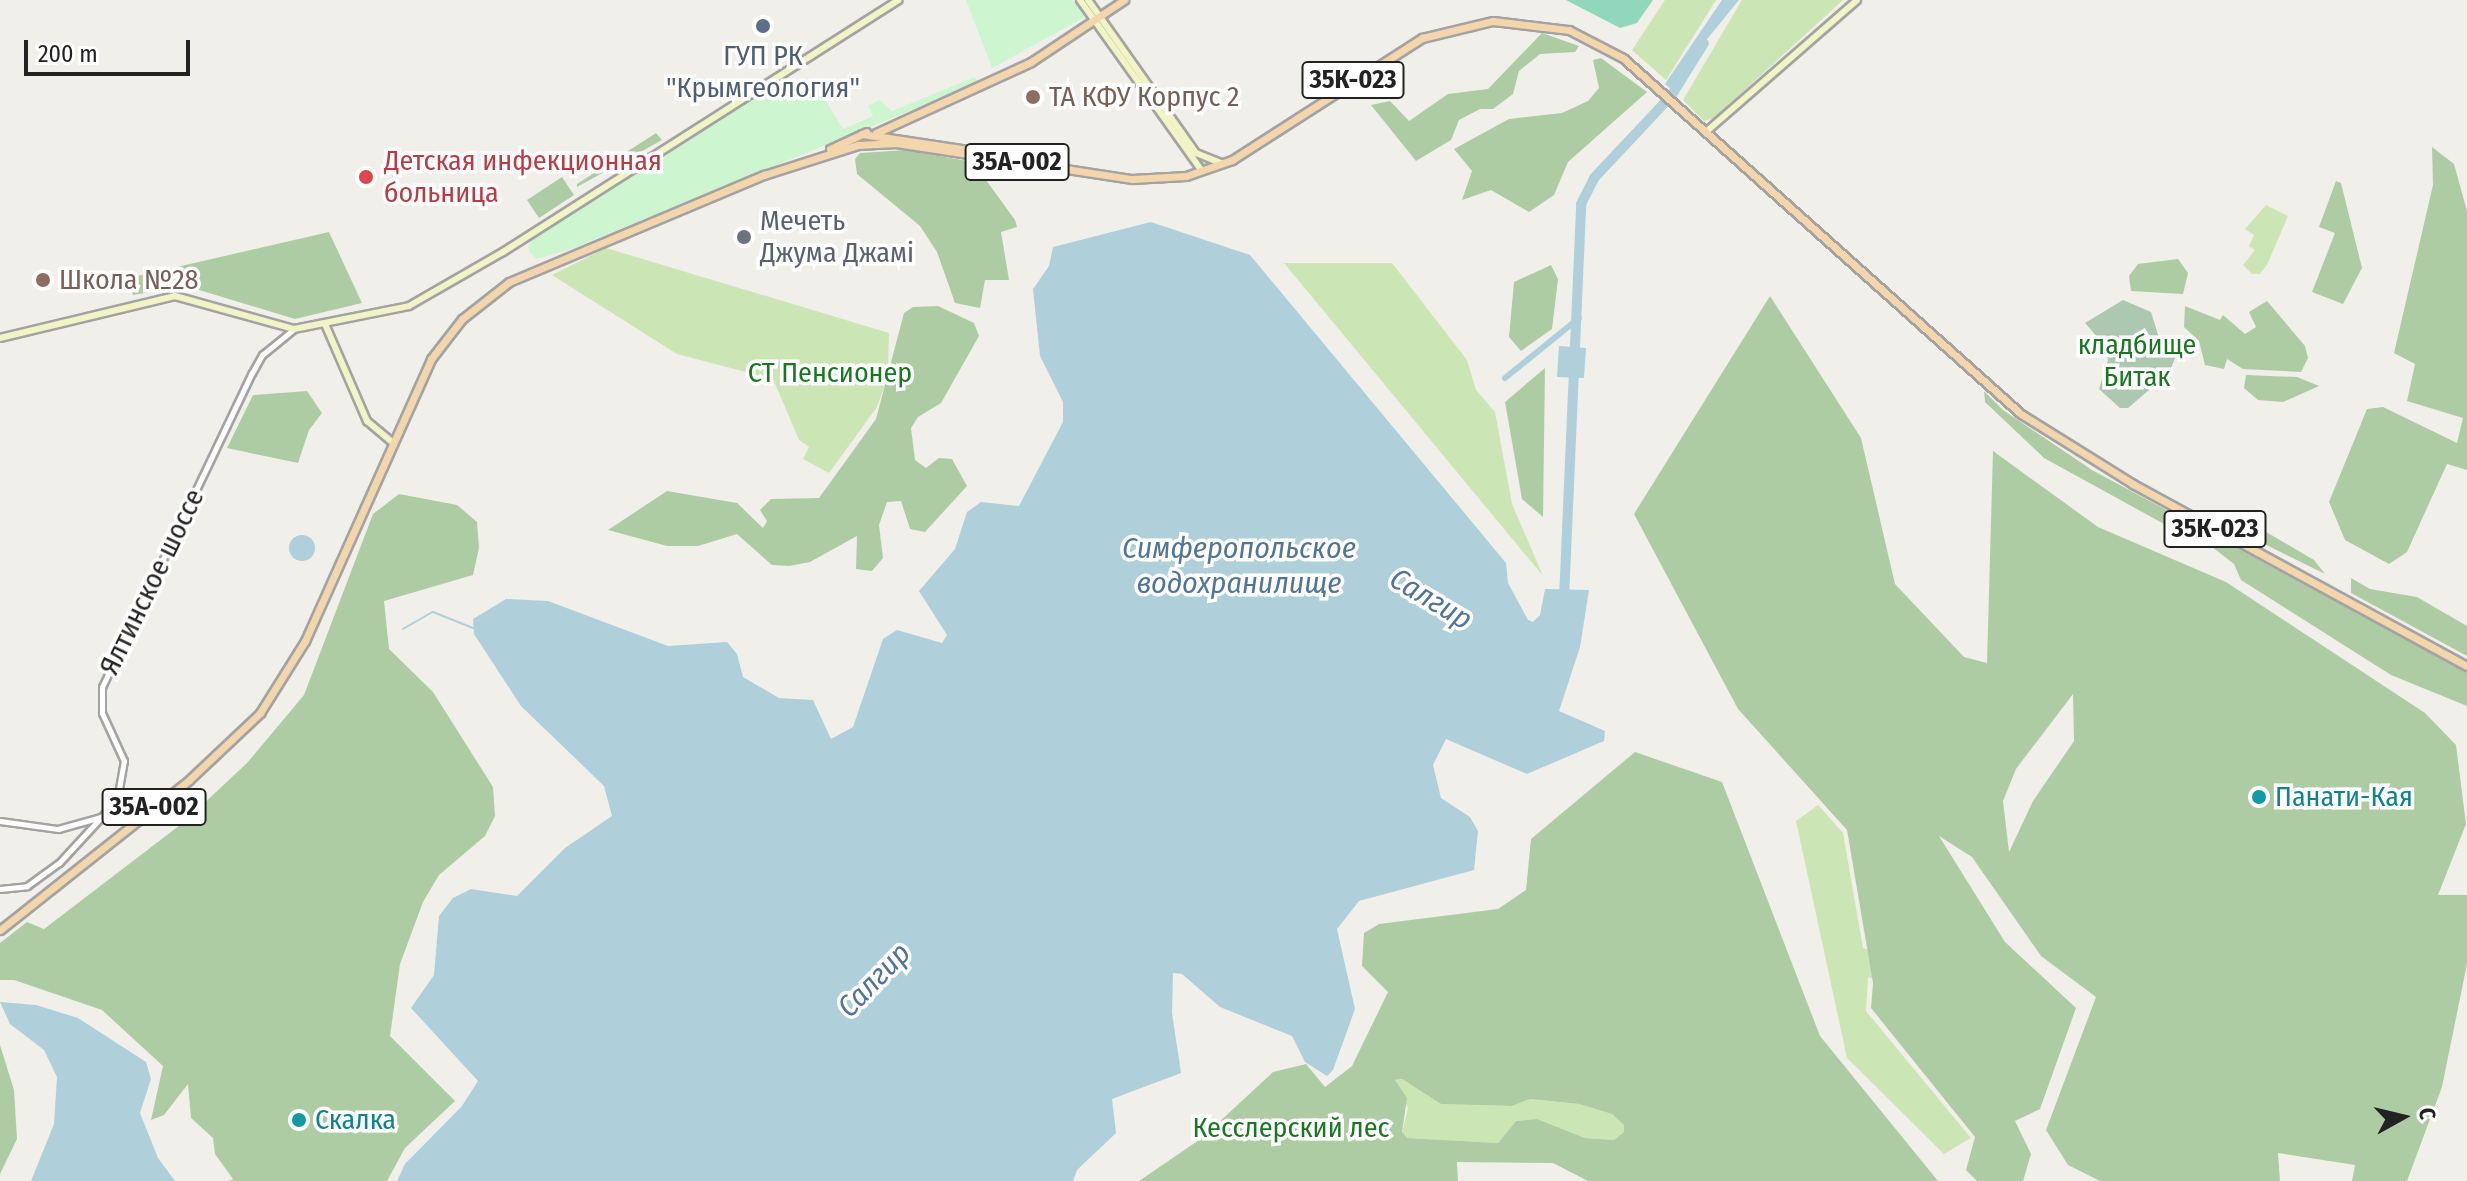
<!DOCTYPE html>
<html>
<head>
<meta charset="utf-8">
<style>
	body { margin:0 }
	#map { position:relative; width:2467px; height:1181px; overflow:hidden; background:#f1efea; font-family:"Fira Sans Condensed",sans-serif }
	div>[style] { position:absolute }
	.grass>* { inset:0; background:#cce5b5 }
	.forest>* { inset:0; background:#aecca3 }
	.cemetery>* { inset:0; background:#adc8b1 }
	.park>* { inset:0; background:#ccf5d0 }
	.pitch>* { inset:0; background:#90d7bd }
	.water>* { inset:0; background:#afcfda }
	.round { border-radius:50% }
	.stream>* { height:2px; margin:-1px; padding:0 1px; transform-origin:1px; border-radius:1px; background:#afcfda }
	.canal>* { height:6px; margin:-3px; padding:0 3px; transform-origin:3px; border-radius:3px; background:#afcfda }
	.river>* { height:10px; margin:-5px; padding:0 5px; transform-origin:5px; border-radius:5px; background:#afcfda }
	.roads { filter:drop-shadow(2px 0 #a3a3a3) drop-shadow(-2px 0 #a3a3a3) drop-shadow(0 2px #a3a3a3) drop-shadow(0 -2px #a3a3a3) }
	.tertiary>* { height:5px; margin:-2.5px; padding:0 2.5px; transform-origin:2.5px; border-radius:2.5px; background:#fff }
	.secondary>* { height:6px; margin:-3px; padding:0 3px; transform-origin:3px; border-radius:3px; background:#f1f4c4 }
	.primary>* { height:7px; margin:-3.5px; padding:0 3.5px; transform-origin:3.5px; border-radius:3.5px; background:#f3d6ac }
	.dots>* { width:22px; height:22px; translate:-50% -50%; box-sizing:border-box; border:4px solid #fff; border-radius:50% }
	span { translate:-50% -50%; white-space:nowrap; text-align:center; line-height:1.15; -webkit-text-stroke:7px #fff; paint-order:stroke }
	.shield-label span { padding:2px 6px; background:#fff; border:2px solid; border-radius:6px; -webkit-text-stroke-width:0 }
	.shield-label { font-size:26px; color:#222; font-weight:700 }
	.service-label { font-size:28px; color:#4e5e75 }
	.education-label { font-size:28px; color:#785e54 }
	.left { translate:0 -50%; text-align:left }
	.health-label { font-size:28px; color:#be3a42 }
	.worship-label { font-size:28px; color:#5b616d }
	.park-label { font-size:28px; color:#187821 }
	.street-label { font-size:28px; color:#222 }
	.culture-label { font-size:28px; color:#0d838f }
	.water-label { font-size:30px; color:#50749a; font-style:italic }
	.north { position:absolute; left:2363px; top:1077px; width:80px; height:80px; -webkit-text-stroke:6px #fff; paint-order:stroke; rotate:82deg; font-size:22px; font-weight:700; line-height:32px; text-align:center; color:#222 }
	.north::after { content:''; display:block; margin:auto; width:28px; height:36px; background:#222; clip-path:polygon(50% 0,100% 100%,50% 72%,0 100%) }
	.scale { position:absolute; left:24px; top:40px; width:166px; height:36px; box-sizing:border-box; border:4px solid #222; border-top:0; padding-left:10px; font-size:24px; line-height:28px; white-space:nowrap; color:#222; -webkit-text-stroke:6px #fff; paint-order:stroke }
</style>
</head>
<body>
<div id="map">
	<div class="grass">
		<i style="clip-path:polygon(1665px 0,1716px 0,1666px 80px,1632px 50px)"></i>
		<i style="clip-path:polygon(1742px 0,1843px 0,1714px 118px,1704px 121px,1683px 100px)"></i>
		<i style="clip-path:polygon(2266px 205px,2288px 216px,2267px 265px,2260px 274px,2252px 274px,2243px 265px,2255px 250px,2249px 246px,2254px 235px,2245px 229px)"></i>
		<i style="clip-path:polygon(606px 248px,889px 333px,888px 377px,877px 407px,829px 473px,803px 459px,809px 447px,799px 440px,773px 379px,677px 354px,552px 275px)"></i>
		<i style="clip-path:polygon(1284px 263px,1392px 263px,1467px 360px,1476px 390px,1495px 412px,1512px 504px,1543px 576px)"></i>
		<i style="clip-path:polygon(1818px 805px,1843px 833px,1863px 948px,1961px 989px,1957px 1009px,1868px 977px,1866px 1011px,1971px 1138px,1944px 1154px,1847px 1058px,1796px 821px)"></i>
		<i style="clip-path:polygon(1402px 1079px,1441px 1104px,1512px 1106px,1529px 1099px,1579px 1104px,1612px 1114px,1624px 1125px,1624px 1132px,1614px 1140px,1585px 1138px,1537px 1119px,1516px 1121px,1498px 1143px,1407px 1138px,1402px 1133px,1408px 1108px,1394px 1080px)"></i>
	</div>
	<div class="forest">
		<i style="clip-path:polygon(1542px 33px,1579px 46px,1575px 52px,1540px 54px,1519px 71px,1513px 94px,1493px 109px,1480px 109px,1459px 120px,1451px 140px,1416px 161px,1371px 105px,1390px 101px,1409px 121px,1448px 94px,1488px 89px)"></i>
		<i style="clip-path:polygon(1601px 58px,1647px 92px,1568px 162px,1554px 195px,1529px 212px,1491px 190px,1462px 200px,1472px 171px,1454px 149px,1509px 119px,1562px 113px,1588px 101px,1599px 88px,1593px 60px)"></i>
		<i style="clip-path:polygon(656px 133px,662px 140px,577px 187px,577px 184px)"></i>
		<i style="clip-path:polygon(2432px 147px,2454px 164px,2467px 211px,2467px 470px,2447px 464px,2407px 552px,2389px 564px,2345px 540px,2329px 502px,2367px 409px,2383px 407px,2457px 443px,2463px 418px,2407px 401px,2415px 364px,2394px 353px,2433px 185px)"></i>
		<i style="clip-path:polygon(906px 150px,973px 162px,1015px 220px,1017px 227px,1001px 232px,1009px 280px,985px 280px,980px 308px,955px 303px,937px 252px,920px 226px,857px 174px,855px 159px,860px 153px)"></i>
		<i style="clip-path:polygon(562px 177px,574px 195px,539px 218px,527px 200px)"></i>
		<i style="clip-path:polygon(2336px 181px,2341px 183px,2362px 268px,2343px 304px,2312px 292px,2335px 233px,2319px 227px)"></i>
		<i style="clip-path:polygon(329px 232px,362px 303px,295px 319px,186px 286px,133px 295px,129px 278px)"></i>
		<i style="clip-path:polygon(2178px 259px,2188px 273px,2183px 294px,2131px 291px,2129px 276px,2138px 264px)"></i>
		<i style="clip-path:polygon(1551px 265px,1558px 279px,1552px 329px,1521px 351px,1509px 337px,1514px 282px)"></i>
		<i style="clip-path:polygon(evenodd,1770px 296px,1861px 438px,1895px 584px,1964px 657px,1987px 663px,1993px 451px,2098px 527px,2226px 582px,2425px 713px,2456px 745px,2466px 824px,2438px 895px,2467px 895px,2467px 964px,2442px 1087px,2407px 1181px,2352px 1181px,2355px 1165px,2278px 1153px,2280px 1181px,2100px 1181px,2068px 1165px,2046px 1130px,2096px 997px,2041px 956px,1972px 857px,1939px 836px,2005px 942px,2076px 1008px,2040px 1109px,2015px 1121px,2031px 1154px,2023px 1181px,1977px 1181px,1966px 1170px,1975px 1137px,1871px 1008px,1873px 983px,1847px 830px,1738px 709px,1634px 514px,1770px 296px,2073px 694px,2074px 741px,2033px 801px,2009px 852px,2003px 801px,2016px 769px,2073px 694px)"></i>
		<i style="clip-path:polygon(2267px 301px,2305px 346px,2308px 358px,2301px 372px,2243px 369px,2227px 359px,2224px 369px,2205px 365px,2199px 341px,2184px 327px,2185px 306px,2220px 320px,2223px 315px,2245px 334px,2256px 327px,2249px 312px)"></i>
		<i style="clip-path:polygon(938px 306px,974px 323px,979px 336px,941px 403px,918px 417px,911px 428px,915px 460px,926px 468px,939px 458px,952px 459px,967px 486px,925px 532px,910px 529px,901px 501px,887px 502px,879px 525px,883px 558px,872px 571px,856px 569px,857px 536px,810px 562px,789px 566px,772px 565px,737px 534px,698px 546px,667px 546px,608px 530px,667px 491px,737px 503px,763px 528px,767px 521px,760px 510px,771px 499px,819px 498px,876px 419px,904px 313px,913px 307px)"></i>
		<i style="clip-path:polygon(1545px 368px,1543px 517px,1522px 499px,1505px 402px)"></i>
		<i style="clip-path:polygon(2246px 375px,2297px 377px,2319px 386px,2283px 402px,2258px 400px,2244px 388px)"></i>
		<i style="clip-path:polygon(307px 391px,322px 413px,309px 430px,298px 463px,227px 448px,253px 395px)"></i>
		<i style="clip-path:polygon(1984px 391px,2003px 410px,2092px 470px,2467px 672px,2467px 706px,2391px 675px,2241px 580px,2234px 564px,2194px 533px,2175px 530px,2044px 458px,1985px 402px)"></i>
		<i style="clip-path:polygon(399px 494px,457px 505px,477px 522px,479px 548px,473px 575px,384px 601px,389px 649px,433px 692px,493px 787px,495px 816px,485px 836px,439px 875px,423px 902px,400px 964px,390px 1036px,455px 1101px,405px 1148px,387px 1181px,229px 1181px,233px 1179px,215px 1154px,213px 1138px,191px 1118px,188px 1084px,164px 1115px,151px 1120px,163px 1066px,102px 1010px,14px 980px,0 980px,0 943px,27px 922px,44px 929px,184px 822px,247px 763px,304px 695px,373px 514px)"></i>
		<i style="clip-path:polygon(2244px 519px,2314px 560px,2325px 574px,2242px 533px)"></i>
		<i style="clip-path:polygon(2351px 578px,2370px 589px,2417px 597px,2467px 626px,2467px 656px,2351px 593px)"></i>
		<i style="clip-path:polygon(evenodd,1635px 752px,1722px 782px,1820px 1036px,1938px 1181px,1588px 1181px,1553px 1163px,1457px 1162px,1458px 1181px,1139px 1181px,1202px 1138px,1273px 1072px,1306px 1064px,1325px 1087px,1352px 1066px,1388px 992px,1362px 966px,1364px 933px,1379px 924px,1498px 909px,1526px 890px,1531px 839px,1635px 752px,1402px 1079px,1441px 1104px,1512px 1106px,1530px 1099px,1579px 1104px,1612px 1114px,1624px 1125px,1624px 1132px,1614px 1140px,1585px 1138px,1537px 1119px,1516px 1121px,1498px 1143px,1407px 1138px,1402px 1132px,1407px 1098px,1395px 1080px,1402px 1079px)"></i>
		<i style="clip-path:polygon(0 1045px,14px 1090px,17px 1139px,0 1174px)"></i>
	</div>
	<div class="cemetery">
		<i style="clip-path:polygon(2123px 300px,2151px 312px,2161px 344px,2174px 346px,2176px 356px,2169px 373px,2128px 408px,2120px 408px,2099px 389px,2108px 360px,2105px 346px,2085px 323px)"></i>
	</div>
	<div class="park">
		<i style="clip-path:polygon(966px 0,1073px 0,1085px 17px,992px 68px)"></i>
		<i style="clip-path:polygon(975px 77px,978px 83px,571px 249px,537px 259px,529px 251px,531px 239px,773px 86px,824px 98px,843px 129px,873px 116px,868px 106px,879px 100px,892px 111px)"></i>
	</div>
	<div class="pitch">
		<i style="clip-path:polygon(1566px 0,1653px 0,1637px 23px,1620px 28px)"></i>
	</div>
	<div class="water">
		<i style="clip-path:polygon(1722px 0,1739px 0,1686px 65px,1678px 95px,1665px 84px)"></i>
		<i style="clip-path:polygon(1151px 222px,1250px 255px,1506px 563px,1508px 583px,1528px 620px,1533px 622px,1540px 615px,1545px 589px,1589px 590px,1580px 647px,1559px 711px,1605px 731px,1604px 741px,1527px 774px,1446px 739px,1433px 765px,1441px 798px,1470px 817px,1478px 831px,1474px 870px,1359px 901px,1337px 929px,1355px 1009px,1333px 1070px,1327px 1076px,1305px 1062px,1292px 1036px,1220px 1007px,1182px 974px,1173px 973px,1172px 1013px,1181px 1073px,1112px 1099px,1116px 1133px,1077px 1170px,1073px 1181px,397px 1181px,405px 1164px,462px 1106px,478px 1081px,411px 1008px,434px 975px,439px 916px,453px 898px,471px 889px,517px 896px,565px 848px,612px 816px,604px 786px,521px 706px,474px 634px,473px 619px,506px 599px,548px 601px,668px 646px,727px 642px,737px 654px,743px 677px,779px 698px,813px 700px,831px 739px,853px 727px,883px 639px,897px 630px,942px 643px,947px 635px,919px 591px,955px 549px,967px 512px,981px 502px,1019px 506px,1063px 422px,1063px 402px,1040px 356px,1033px 289px,1049px 266px,1053px 247px)"></i>
		<i style="clip-path:polygon(1559px 346px,1586px 348px,1584px 378px,1557px 377px)"></i>
		<i class="round" style="left:289px;top:535px;width:26px;height:26px"></i>
		<i style="clip-path:polygon(0 1002px,36px 1005px,78px 1018px,146px 1062px,151px 1079px,140px 1113px,158px 1158px,175px 1181px,31px 1181px,54px 1124px,57px 1077px,44px 1050px,10px 1024px)"></i>
	</div>
	<div class="stream">
		<i style="left:403px;top:629px;width:34px;rotate:-30deg"></i>
		<i style="left:433px;top:612px;width:43px;rotate:21.8deg"></i>
	</div>
	<div class="canal">
		<i style="left:1505px;top:378px;width:95px;rotate:-39deg"></i>
	</div>
	<div class="river">
		<i style="left:1564px;top:599px;width:395px;rotate:-87.5deg"></i>
		<i style="left:1581px;top:204px;width:29px;rotate:-63deg"></i>
		<i style="left:1594px;top:178px;width:112px;rotate:-46.8deg"></i>
		<i style="left:1671px;top:96px;width:62px;rotate:-58.1deg"></i>
	</div>
	<div class="roads">
		<div class="tertiary">
			<i style="left:0;top:821px;width:59px;rotate:7.9deg"></i>
			<i style="left:58px;top:829px;width:52px;rotate:-15.6deg"></i>
			<i style="left:0;top:889px;width:27px;rotate:-6deg"></i>
			<i style="left:27px;top:886px;width:39px;rotate:-36deg"></i>
			<i style="left:59px;top:863px;width:86px;rotate:-47.4deg"></i>
			<i style="left:117px;top:800px;width:40px;rotate:-80deg"></i>
			<i style="left:124px;top:761px;width:53px;rotate:-114.6deg"></i>
			<i style="left:102px;top:713px;width:26px;rotate:-90deg"></i>
			<i style="left:102px;top:687px;width:348px;rotate:-64.5deg"></i>
			<i style="left:252px;top:373px;width:21px;rotate:-61deg"></i>
			<i style="left:262px;top:355px;width:41px;rotate:-39.1deg"></i>
		</div>
		<div class="secondary">
			<i style="left:1080px;top:0;width:210px;rotate:54.5deg"></i>
			<i style="left:1088px;top:0;width:187px;rotate:54.8deg"></i>
			<i style="left:1196px;top:153px;width:27px;rotate:22deg"></i>
			<i style="left:1707px;top:131px;width:199px;rotate:-41.1deg"></i>
			<i style="left:325px;top:324px;width:106px;rotate:66.6deg"></i>
			<i style="left:367px;top:421px;width:34px;rotate:40deg"></i>
			<i style="left:0;top:338px;width:180px;rotate:-13.5deg"></i>
			<i style="left:175px;top:296px;width:123px;rotate:15.5deg"></i>
			<i style="left:294px;top:329px;width:117px;rotate:-11.3deg"></i>
			<i style="left:409px;top:306px;width:108px;rotate:-29.9deg"></i>
			<i style="left:503px;top:252px;width:469px;rotate:-32.5deg"></i>
		</div>
		<div class="primary">
			<i style="left:876px;top:133px;width:170px;rotate:-24.6deg"></i>
			<i style="left:1031px;top:62px;width:112px;rotate:-33.7deg"></i>
			<i style="left:862px;top:134px;width:201px;rotate:8.6deg"></i>
			<i style="left:830px;top:149px;width:40px;rotate:-25deg"></i>
			<i style="left:0;top:930px;width:241px;rotate:-38.4deg"></i>
			<i style="left:189px;top:780px;width:98px;rotate:-43.3deg"></i>
			<i style="left:260px;top:713px;width:85px;rotate:-58deg"></i>
			<i style="left:305px;top:641px;width:309px;rotate:-65.9deg"></i>
			<i style="left:431px;top:359px;width:51px;rotate:-52.2deg"></i>
			<i style="left:462px;top:319px;width:60px;rotate:-38.2deg"></i>
			<i style="left:509px;top:282px;width:277px;rotate:-22.8deg"></i>
			<i style="left:764px;top:175px;width:99px;rotate:-17.7deg"></i>
			<i style="left:858px;top:145px;width:38px;rotate:-3deg"></i>
			<i style="left:896px;top:143px;width:239px;rotate:8.7deg"></i>
			<i style="left:1132px;top:179px;width:54px;rotate:-3.2deg"></i>
			<i style="left:1186px;top:176px;width:49px;rotate:-19.2deg"></i>
			<i style="left:1232px;top:160px;width:226px;rotate:-32.7deg"></i>
			<i style="left:1422px;top:38px;width:73px;rotate:-13.5deg"></i>
			<i style="left:1493px;top:21px;width:77px;rotate:6.8deg"></i>
			<i style="left:1569px;top:30px;width:61px;rotate:27.4deg"></i>
			<i style="left:1623px;top:58px;width:534px;rotate:41.81deg"></i>
			<i style="left:2021px;top:414px;width:132px;rotate:32deg"></i>
			<i style="left:2133px;top:484px;width:380px;rotate:28.6deg"></i>
		</div>
	</div>
	<div class="dots">
		<i style="left:763px;top:26px;background:#5c6f8a"></i>
		<i style="left:1033px;top:97px;background:#8d6e63"></i>
		<i style="left:366px;top:177px;background:#e0444e"></i>
		<i style="left:744px;top:237px;background:#6b7280"></i>
		<i style="left:43px;top:280px;background:#8d6e63"></i>
		<i style="left:2259px;top:797px;background:#0f9aa8"></i>
		<i style="left:299px;top:1120px;background:#0f9aa8"></i>
	</div>
	<div class="shield-label">
		<span style="left:1353px;top:80px">35К-023</span>
		<span style="left:1017px;top:162px">35А-002</span>
		<span style="left:2215px;top:529px">35К-023</span>
		<span style="left:154px;top:807px">35А-002</span>
	</div>
	<div class="service-label">
		<span style="left:763px;top:72px">ГУП РК<br>"Крымгеология"</span>
	</div>
	<div class="education-label">
		<span class="left" style="left:1049px;top:97px">ТА КФУ Корпус 2</span>
		<span class="left" style="left:59px;top:280px">Школа №28</span>
	</div>
	<div class="health-label">
		<span class="left" style="left:384px;top:177px">Детская инфекционная<br>больница</span>
	</div>
	<div class="worship-label">
		<span class="left" style="left:760px;top:237px">Мечеть<br>Джума Джамі</span>
	</div>
	<div class="park-label">
		<span style="left:2137px;top:361px">кладбище<br>Битак</span>
		<span style="left:830px;top:373px">СТ Пенсионер</span>
		<span style="left:1291px;top:1128px">Кесслерский лес</span>
	</div>
	<div class="street-label">
		<span style="left:152px;top:582px;rotate:-64deg">Ялтинское шоссе</span>
	</div>
	<div class="culture-label">
		<span class="left" style="left:2275px;top:797px">Панати-Кая</span>
		<span class="left" style="left:315px;top:1120px">Скалка</span>
	</div>
	<div class="water-label">
		<span style="left:1239px;top:565px">Симферопольское<br>водохранилище</span>
		<span style="left:1431px;top:599px;rotate:31deg">Салгир</span>
		<span style="left:874px;top:980px;rotate:-46deg">Салгир</span>
	</div>
	<div class="north">С</div>
	<div class="scale">200 m</div>
</div>
</body>
</html>
